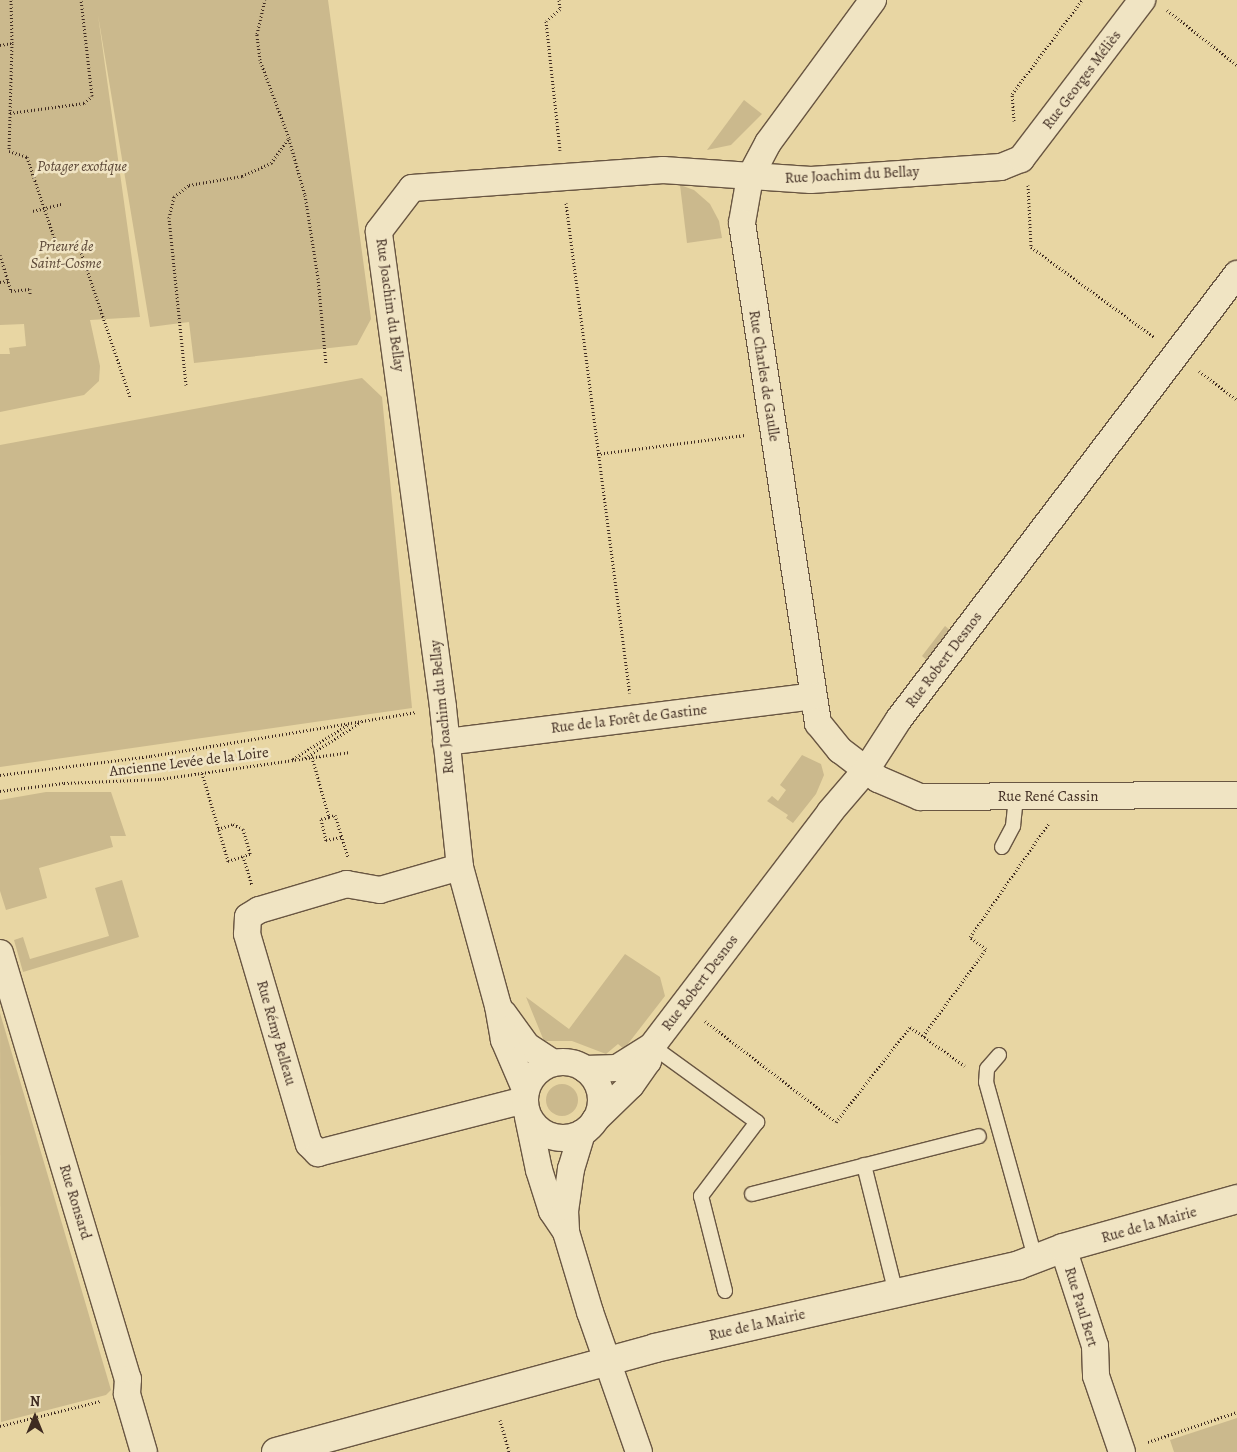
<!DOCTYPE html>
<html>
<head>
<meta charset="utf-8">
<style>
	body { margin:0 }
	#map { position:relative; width:1237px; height:1452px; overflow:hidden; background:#e8d6a3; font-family:Alegreya,serif }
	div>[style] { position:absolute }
	.green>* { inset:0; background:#cbb98d }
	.round { border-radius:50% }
	.path>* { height:3px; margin-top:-1.5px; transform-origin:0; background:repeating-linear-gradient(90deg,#3f2b21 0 1px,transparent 0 3.5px) }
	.roads { filter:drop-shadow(1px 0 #695642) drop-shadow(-1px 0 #695642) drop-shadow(0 1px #695642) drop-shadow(0 -1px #695642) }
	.lane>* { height:14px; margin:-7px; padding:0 7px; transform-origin:7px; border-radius:7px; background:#f0e4c3 }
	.street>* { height:26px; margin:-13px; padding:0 13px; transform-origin:13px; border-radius:13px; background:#f0e4c3 }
	.street>.ring { margin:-13px; padding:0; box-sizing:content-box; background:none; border:26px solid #f0e4c3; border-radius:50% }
	.secondary>* { height:28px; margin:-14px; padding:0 14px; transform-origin:14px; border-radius:14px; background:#f0e4c3 }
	span { translate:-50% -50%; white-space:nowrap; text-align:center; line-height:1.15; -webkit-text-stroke:5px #f0e4c3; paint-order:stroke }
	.street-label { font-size:15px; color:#3f2b21 }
	.park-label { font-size:15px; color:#5b4737; font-style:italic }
	.north { position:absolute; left:10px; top:1392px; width:50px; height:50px; -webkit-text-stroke:4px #f0e4c3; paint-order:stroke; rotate:0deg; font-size:14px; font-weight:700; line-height:20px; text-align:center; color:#3f2b21 }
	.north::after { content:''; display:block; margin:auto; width:18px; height:22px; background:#3f2b21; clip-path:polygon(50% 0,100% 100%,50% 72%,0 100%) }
</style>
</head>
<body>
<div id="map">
	<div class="green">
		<i style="clip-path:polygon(0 0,328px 0,371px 319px,357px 345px,194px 363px,189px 322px,150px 327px,98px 15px,140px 317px,90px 320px,100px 366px,99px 381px,84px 395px,0 412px,0 354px,10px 354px,9px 348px,26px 346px,24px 324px,0 325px)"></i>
		<i style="clip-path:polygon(744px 100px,762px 114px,731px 145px,707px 150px)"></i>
		<i style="clip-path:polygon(680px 185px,694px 190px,710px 204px,719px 221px,722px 238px,687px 243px)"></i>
		<i style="clip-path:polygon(362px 378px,382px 397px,412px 708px,0 767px,0 445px)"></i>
		<i style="clip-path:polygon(945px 626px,951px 631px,928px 661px,922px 656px)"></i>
		<i style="clip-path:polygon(802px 755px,821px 764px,824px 775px,816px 794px,793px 823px,786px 818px,788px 815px,767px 801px,772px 796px,778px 801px,786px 790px,780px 785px)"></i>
		<i style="clip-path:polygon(46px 792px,111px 792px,126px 836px,110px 836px,113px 847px,39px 868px,47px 898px,6px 910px,0 891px,0 800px)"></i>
		<i style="clip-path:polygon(122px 880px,139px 937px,23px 972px,14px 940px,23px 937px,30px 959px,109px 936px,95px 888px)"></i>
		<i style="clip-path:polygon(625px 954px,660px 977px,665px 996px,624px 1049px,618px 1044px,606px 1054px,572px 1041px,544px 1041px,526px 997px,569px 1029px)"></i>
		<i style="clip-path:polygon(0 1013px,111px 1390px,106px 1395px,1px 1422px)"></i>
		<i class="round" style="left:546px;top:1084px;width:32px;height:32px"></i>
		<i style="clip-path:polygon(1237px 1418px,1237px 1452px,1174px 1452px,1170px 1440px)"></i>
	</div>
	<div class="path">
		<i style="left:559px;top:0;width:9px;rotate:84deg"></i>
		<i style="left:560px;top:9px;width:18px;rotate:139deg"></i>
		<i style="left:546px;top:21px;width:130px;rotate:83.8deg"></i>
		<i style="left:1167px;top:10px;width:89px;rotate:38.2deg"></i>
		<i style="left:12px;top:43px;width:108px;rotate:91.6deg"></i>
		<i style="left:9px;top:151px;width:19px;rotate:18deg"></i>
		<i style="left:27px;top:157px;width:94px;rotate:71.4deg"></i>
		<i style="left:57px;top:246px;width:21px;rotate:-8deg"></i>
		<i style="left:78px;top:243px;width:163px;rotate:71.3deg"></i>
		<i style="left:0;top:45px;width:12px;rotate:-9deg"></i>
		<i style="left:12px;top:43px;width:43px;rotate:-91.3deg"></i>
		<i style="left:10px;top:113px;width:75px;rotate:-7.7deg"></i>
		<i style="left:84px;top:103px;width:11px;rotate:-41deg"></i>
		<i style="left:92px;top:96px;width:97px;rotate:-96.5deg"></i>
		<i style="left:1014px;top:121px;width:27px;rotate:-94deg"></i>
		<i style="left:1012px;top:94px;width:117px;rotate:-53.3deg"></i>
		<i style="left:289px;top:139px;width:58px;rotate:74.1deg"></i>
		<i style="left:305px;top:195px;width:84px;rotate:81.1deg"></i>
		<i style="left:318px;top:278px;width:87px;rotate:84.7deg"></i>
		<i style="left:1028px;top:185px;width:62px;rotate:87.2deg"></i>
		<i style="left:1031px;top:247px;width:152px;rotate:36.2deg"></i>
		<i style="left:566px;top:203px;width:494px;rotate:82.6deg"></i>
		<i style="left:33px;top:211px;width:29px;rotate:-14deg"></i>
		<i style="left:0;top:255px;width:38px;rotate:73deg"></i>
		<i style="left:11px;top:291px;width:19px;rotate:-6deg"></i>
		<i style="left:30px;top:289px;width:6px;rotate:90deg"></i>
		<i style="left:0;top:282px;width:8px;rotate:-7deg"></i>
		<i style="left:1199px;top:371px;width:48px;rotate:37.3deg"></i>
		<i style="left:186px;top:385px;width:168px;rotate:-95.8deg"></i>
		<i style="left:169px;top:218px;width:22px;rotate:-77deg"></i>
		<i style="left:174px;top:197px;width:19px;rotate:-39deg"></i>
		<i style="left:189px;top:185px;width:54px;rotate:-9.6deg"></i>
		<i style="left:242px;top:176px;width:32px;rotate:-24deg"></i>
		<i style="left:271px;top:163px;width:31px;rotate:-54deg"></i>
		<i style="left:289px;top:138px;width:83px;rotate:-110.4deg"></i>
		<i style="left:260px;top:60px;width:26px;rotate:-97deg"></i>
		<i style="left:257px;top:34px;width:35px;rotate:-77deg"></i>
		<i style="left:597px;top:454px;width:149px;rotate:-7.3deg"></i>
		<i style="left:312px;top:757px;width:62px;rotate:74.2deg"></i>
		<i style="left:329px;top:817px;width:6px;rotate:-18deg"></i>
		<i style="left:335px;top:815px;width:44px;rotate:72.8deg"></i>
		<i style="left:305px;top:758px;width:67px;rotate:-32.7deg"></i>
		<i style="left:293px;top:759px;width:66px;rotate:-32deg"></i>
		<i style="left:202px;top:773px;width:92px;rotate:73.5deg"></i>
		<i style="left:228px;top:861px;width:16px;rotate:-18deg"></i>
		<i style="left:243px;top:856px;width:30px;rotate:73deg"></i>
		<i style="left:0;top:775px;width:152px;rotate:-7.2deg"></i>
		<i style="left:151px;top:756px;width:269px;rotate:-9.4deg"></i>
		<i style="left:0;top:791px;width:64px;rotate:-7.1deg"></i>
		<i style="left:64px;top:783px;width:96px;rotate:-2.4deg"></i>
		<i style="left:160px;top:779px;width:192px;rotate:-8.1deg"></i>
		<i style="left:329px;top:817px;width:8px;rotate:166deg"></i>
		<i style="left:321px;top:819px;width:22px;rotate:77deg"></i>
		<i style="left:326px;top:840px;width:16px;rotate:-11deg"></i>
		<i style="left:218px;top:829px;width:16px;rotate:-18deg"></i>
		<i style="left:233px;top:824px;width:11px;rotate:27deg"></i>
		<i style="left:243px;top:829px;width:26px;rotate:74deg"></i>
		<i style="left:250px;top:854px;width:7px;rotate:164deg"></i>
		<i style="left:705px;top:1021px;width:165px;rotate:37.6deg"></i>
		<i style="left:836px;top:1122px;width:120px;rotate:-52.1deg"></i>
		<i style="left:910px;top:1027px;width:67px;rotate:35.3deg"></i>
		<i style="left:923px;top:1036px;width:107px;rotate:-54.1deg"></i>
		<i style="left:986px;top:949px;width:20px;rotate:-143deg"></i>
		<i style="left:970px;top:937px;width:139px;rotate:-55.3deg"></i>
		<i style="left:500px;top:1420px;width:33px;rotate:74deg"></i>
		<i style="left:0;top:1426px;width:103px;rotate:-14deg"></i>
		<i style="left:1148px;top:1442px;width:94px;rotate:-18.6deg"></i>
	</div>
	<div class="roads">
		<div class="lane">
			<i style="left:1002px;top:847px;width:24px;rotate:-62deg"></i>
			<i style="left:1013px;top:826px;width:28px;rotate:-84deg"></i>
			<i style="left:652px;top:1046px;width:130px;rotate:35.9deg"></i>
			<i style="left:757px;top:1122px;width:93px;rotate:127.1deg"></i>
			<i style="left:701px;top:1196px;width:98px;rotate:75.8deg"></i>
			<i style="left:999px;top:1055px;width:18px;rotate:131deg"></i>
			<i style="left:987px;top:1069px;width:13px;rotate:94deg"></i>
			<i style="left:986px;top:1082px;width:182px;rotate:74.4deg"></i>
			<i style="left:864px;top:1165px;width:132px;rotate:76deg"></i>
			<i style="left:752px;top:1194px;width:234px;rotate:-14.3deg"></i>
		</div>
		<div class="street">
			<i style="left:873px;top:0;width:177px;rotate:126.3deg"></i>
			<i style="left:768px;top:143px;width:38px;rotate:118deg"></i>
			<i style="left:750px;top:177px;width:47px;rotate:99.9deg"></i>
			<i style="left:742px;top:223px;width:506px;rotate:81.36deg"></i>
			<i style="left:818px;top:723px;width:35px;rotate:51deg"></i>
			<i style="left:840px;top:750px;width:48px;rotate:37.3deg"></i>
			<i style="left:878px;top:779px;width:46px;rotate:23.2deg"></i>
			<i style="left:920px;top:797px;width:317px;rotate:-0.4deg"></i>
			<i style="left:446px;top:742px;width:370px;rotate:-7.1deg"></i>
			<i style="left:460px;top:867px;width:83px;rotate:164deg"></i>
			<i style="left:380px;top:890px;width:34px;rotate:-170deg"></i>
			<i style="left:347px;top:884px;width:92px;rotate:163.5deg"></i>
			<i style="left:259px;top:910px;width:13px;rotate:148deg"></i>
			<i style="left:248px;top:917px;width:17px;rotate:93deg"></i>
			<i style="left:247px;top:934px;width:219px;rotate:73.6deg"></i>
			<i style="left:309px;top:1144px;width:13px;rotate:45deg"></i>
			<i style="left:318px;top:1153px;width:213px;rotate:-14.4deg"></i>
			<i style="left:0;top:953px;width:445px;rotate:73.3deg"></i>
			<i style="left:128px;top:1379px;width:15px;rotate:94deg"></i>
			<i style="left:127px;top:1394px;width:60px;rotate:73.7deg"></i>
			<i style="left:503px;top:1013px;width:41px;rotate:54deg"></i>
			<i style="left:527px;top:1046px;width:31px;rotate:33deg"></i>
			<i class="ring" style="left:525px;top:1062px;width:50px;height:50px"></i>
			<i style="left:585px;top:1069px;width:32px;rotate:-2deg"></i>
			<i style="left:617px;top:1068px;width:41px;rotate:-32.2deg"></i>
			<i style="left:652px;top:1046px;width:294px;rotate:-52.7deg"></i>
			<i style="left:830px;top:812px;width:55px;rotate:-49.4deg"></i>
			<i style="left:866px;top:770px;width:61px;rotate:-57.1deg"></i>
			<i style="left:899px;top:719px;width:559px;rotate:-52.78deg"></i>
			<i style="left:526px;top:1091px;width:56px;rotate:-113.3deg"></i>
			<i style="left:504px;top:1040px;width:35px;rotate:-100deg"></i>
			<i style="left:498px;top:1006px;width:144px;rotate:-105.3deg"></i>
			<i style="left:460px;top:867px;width:161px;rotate:-96.1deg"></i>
			<i style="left:443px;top:707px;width:480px;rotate:-97.7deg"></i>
			<i style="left:379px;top:231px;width:54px;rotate:-52.5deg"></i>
			<i style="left:412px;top:188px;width:252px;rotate:-4.1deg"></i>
			<i style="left:663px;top:170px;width:148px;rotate:3.9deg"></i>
			<i style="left:811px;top:180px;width:190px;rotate:-3.9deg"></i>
			<i style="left:1001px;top:167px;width:22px;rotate:-22deg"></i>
			<i style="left:1021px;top:159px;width:200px;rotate:-52.7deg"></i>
			<i style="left:528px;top:1117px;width:54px;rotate:78.3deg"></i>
			<i style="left:539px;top:1170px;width:43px;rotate:72.4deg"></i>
			<i style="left:552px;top:1211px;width:22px;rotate:56deg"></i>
			<i style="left:595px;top:1120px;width:50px;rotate:-44.2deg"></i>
			<i style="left:631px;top:1085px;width:29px;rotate:-55deg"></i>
			<i style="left:648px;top:1061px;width:12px;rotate:-76deg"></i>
			<i style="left:582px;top:1133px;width:38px;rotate:107deg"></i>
			<i style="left:571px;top:1169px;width:42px;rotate:98.1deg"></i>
			<i style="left:565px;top:1211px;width:21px;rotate:87deg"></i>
			<i style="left:566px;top:1232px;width:84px;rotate:73.3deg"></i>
			<i style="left:590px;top:1312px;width:148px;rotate:70.7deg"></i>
			<i style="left:1063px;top:1248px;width:103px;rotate:71.9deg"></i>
			<i style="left:1095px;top:1346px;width:30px;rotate:88deg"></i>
			<i style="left:1096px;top:1376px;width:80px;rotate:71.1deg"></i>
		</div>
		<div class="secondary">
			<i style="left:276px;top:1452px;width:393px;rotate:-15.3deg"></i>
			<i style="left:655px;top:1348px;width:373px;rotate:-12.8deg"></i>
			<i style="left:1019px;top:1265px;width:47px;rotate:-21.1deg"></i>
			<i style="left:1063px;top:1248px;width:181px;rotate:-15.7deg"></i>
		</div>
	</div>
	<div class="street-label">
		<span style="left:1082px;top:80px;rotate:-53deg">Rue Georges Méliès</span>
		<span style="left:852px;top:175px;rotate:-3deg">Rue Joachim du Bellay</span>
		<span style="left:390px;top:305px;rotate:82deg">Rue Joachim du Bellay</span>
		<span style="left:764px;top:376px;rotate:81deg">Rue Charles de Gaulle</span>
		<span style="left:944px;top:660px;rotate:-53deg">Rue Robert Desnos</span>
		<span style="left:442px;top:707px;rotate:-96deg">Rue Joachim du Bellay</span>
		<span style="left:629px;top:719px;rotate:-7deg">Rue de la Forêt de Gastine</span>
		<span style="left:189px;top:762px;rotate:-7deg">Ancienne Levée de la Loire</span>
		<span style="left:1048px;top:797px">Rue René Cassin</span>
		<span style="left:700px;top:983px;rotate:-53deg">Rue Robert Desnos</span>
		<span style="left:276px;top:1033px;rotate:74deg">Rue Rémy Belleau</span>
		<span style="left:75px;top:1202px;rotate:73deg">Rue Ronsard</span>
		<span style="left:1149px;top:1225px;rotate:-16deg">Rue de la Mairie</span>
		<span style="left:1081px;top:1307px;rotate:73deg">Rue Paul Bert</span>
		<span style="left:757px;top:1325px;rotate:-13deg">Rue de la Mairie</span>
	</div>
	<div class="park-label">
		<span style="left:82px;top:167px">Potager exotique</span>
		<span style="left:66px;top:255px">Prieuré de<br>Saint-Cosme</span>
	</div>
	<div class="north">N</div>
</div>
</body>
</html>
